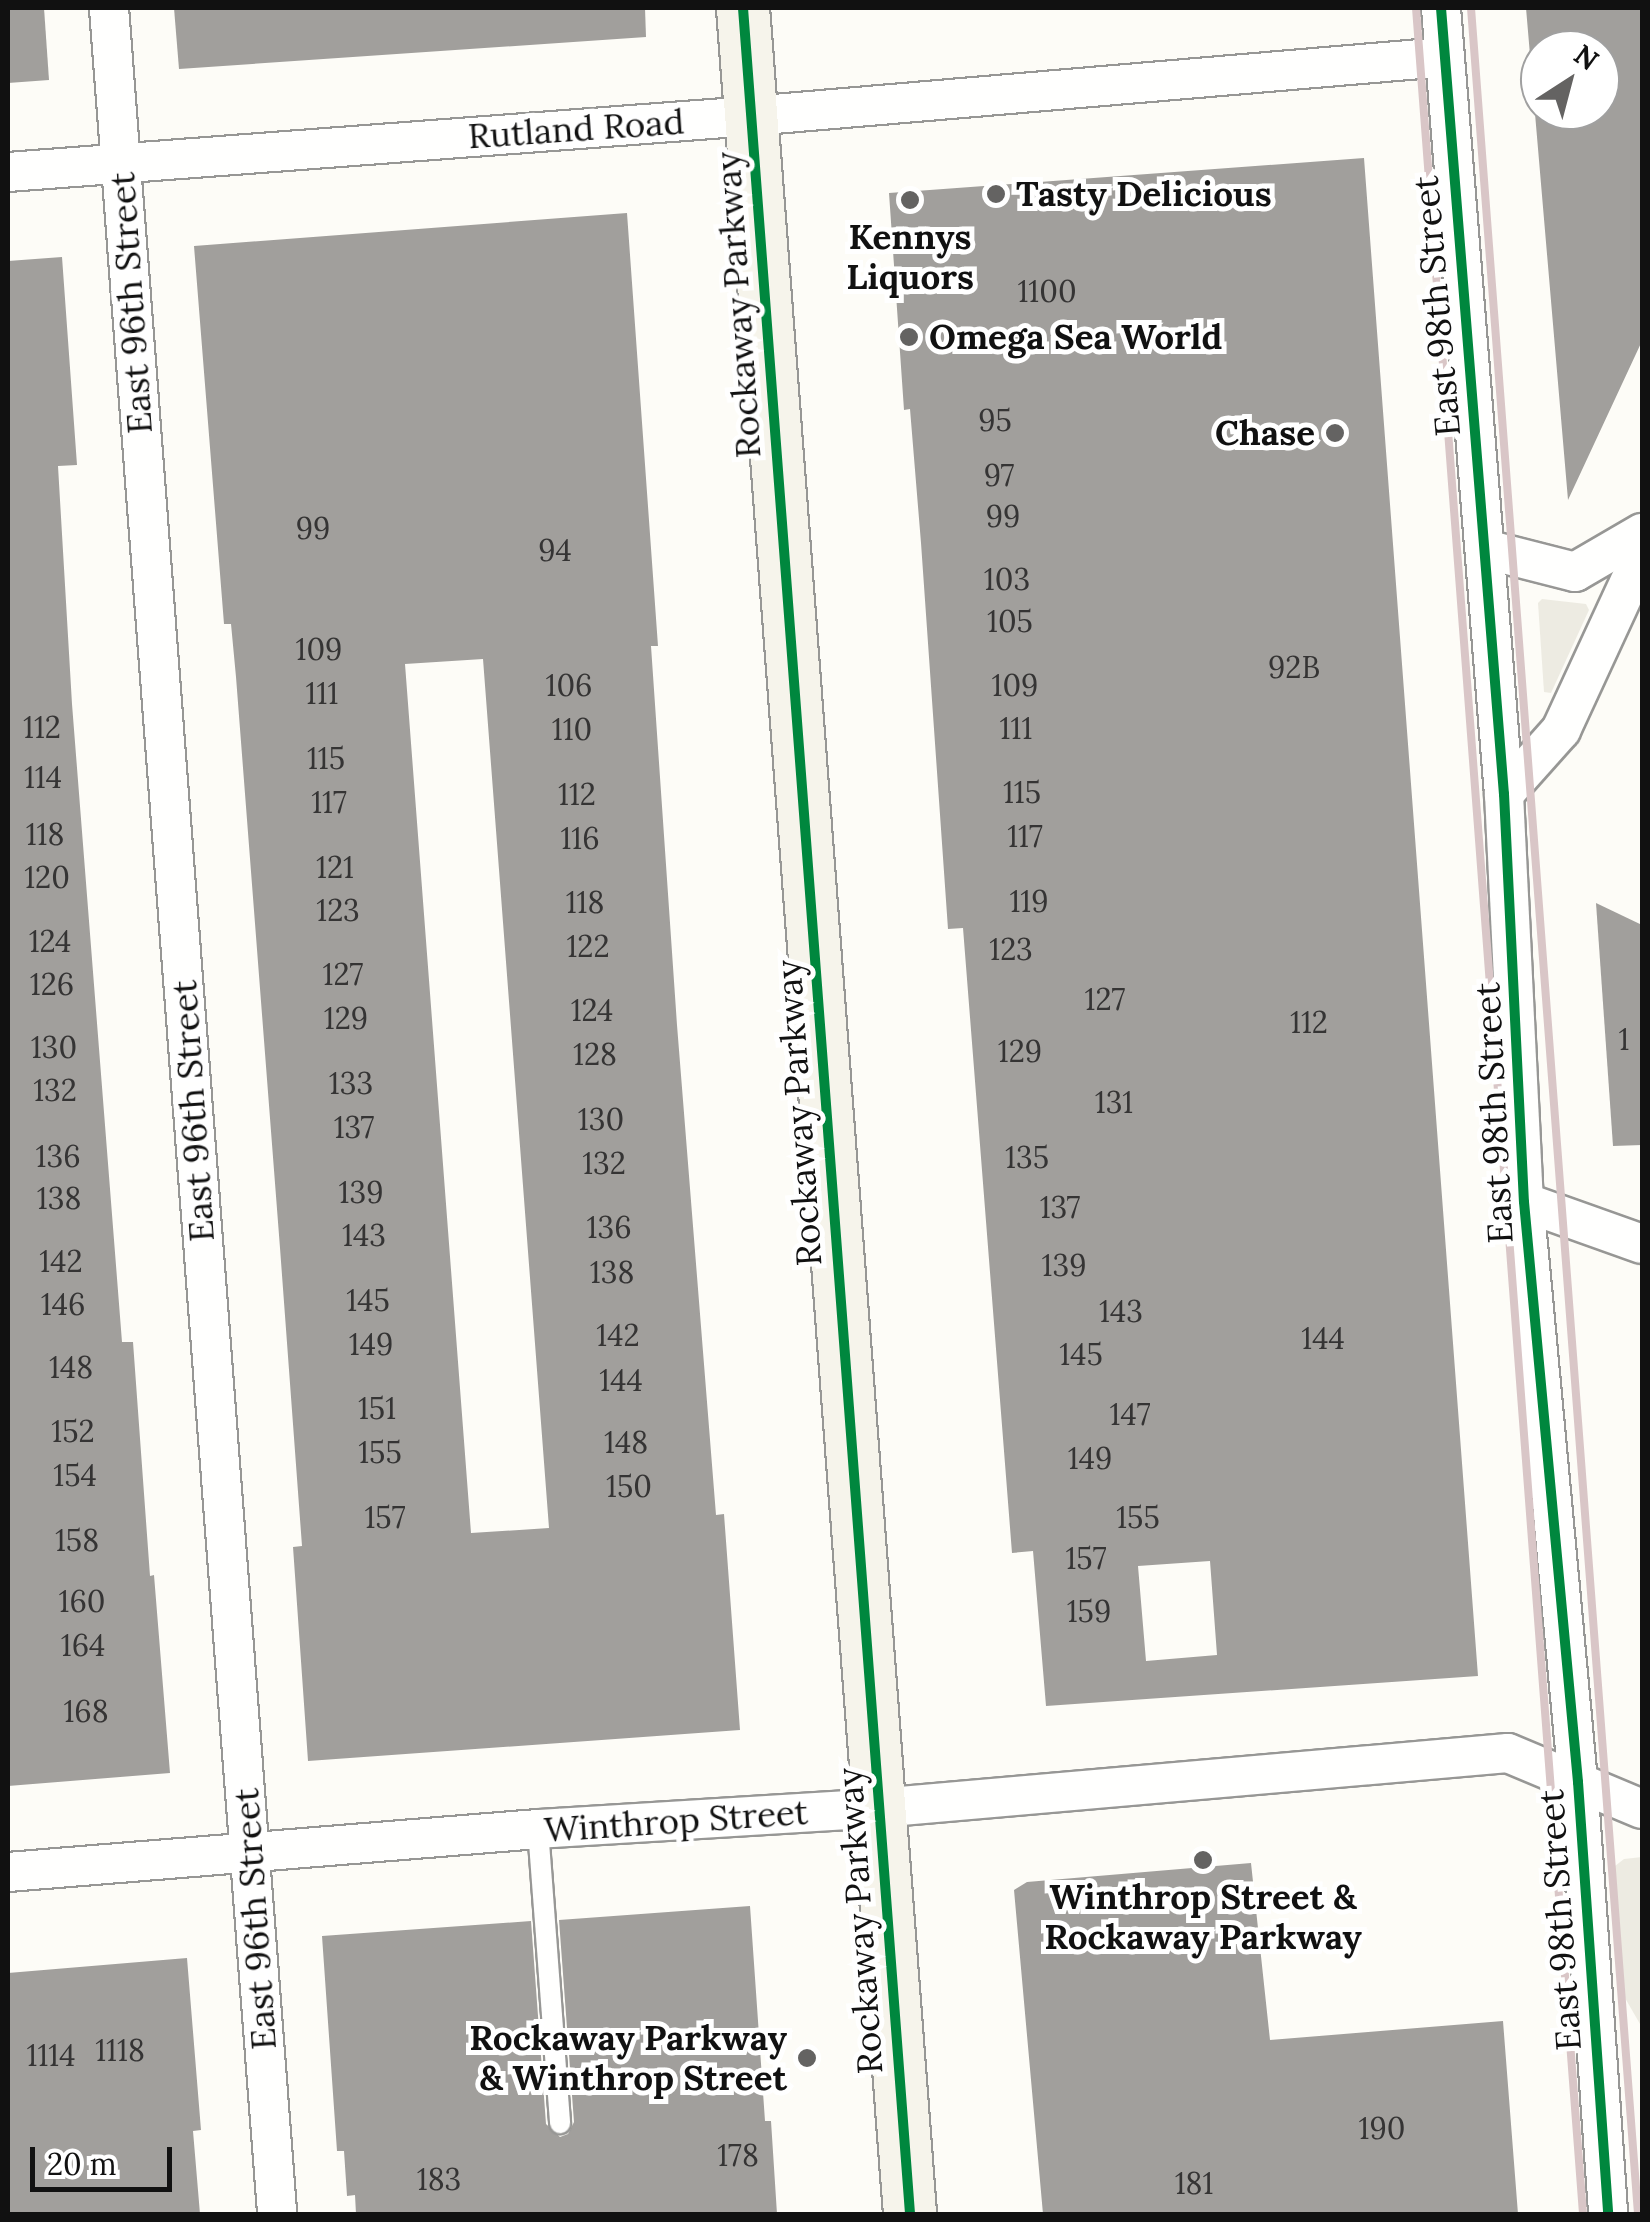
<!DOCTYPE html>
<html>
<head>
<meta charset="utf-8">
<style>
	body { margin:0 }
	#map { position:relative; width:1650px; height:2222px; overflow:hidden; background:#fdfcf7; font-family:Lora,serif }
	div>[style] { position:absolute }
	.plaza>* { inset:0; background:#edebe2 }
	.building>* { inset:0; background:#a19f9c }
	.roads { filter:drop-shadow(2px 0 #979795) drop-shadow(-2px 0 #979795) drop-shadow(0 2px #979795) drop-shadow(0 -2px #979795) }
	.lane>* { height:20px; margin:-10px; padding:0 10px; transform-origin:10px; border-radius:10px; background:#fffffe }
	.street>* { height:38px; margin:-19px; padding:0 19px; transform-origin:19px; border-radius:19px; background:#fffffe }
	.secondary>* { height:52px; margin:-26px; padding:0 26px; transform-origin:26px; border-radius:26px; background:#f6f4eb }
	.rail>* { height:8px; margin:-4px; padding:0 4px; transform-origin:4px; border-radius:4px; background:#d9c6c7 }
	.cycleway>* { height:10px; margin:-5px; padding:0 5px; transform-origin:5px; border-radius:5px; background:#00873e }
	.dots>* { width:28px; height:28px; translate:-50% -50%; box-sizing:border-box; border:5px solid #fff; border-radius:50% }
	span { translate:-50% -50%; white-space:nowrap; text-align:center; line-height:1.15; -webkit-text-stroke:10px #fff; paint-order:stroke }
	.number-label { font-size:30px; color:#353434 }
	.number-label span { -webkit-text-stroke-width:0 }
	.street-label { font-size:35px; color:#111 }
	.poi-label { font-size:35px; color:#111; font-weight:700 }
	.left { translate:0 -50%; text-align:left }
	.right { translate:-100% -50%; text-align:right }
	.frame { position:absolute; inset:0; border:10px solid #111; pointer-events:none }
	.north { position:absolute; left:1520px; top:30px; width:100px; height:100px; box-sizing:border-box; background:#fff; border:2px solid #a0a0a0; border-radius:50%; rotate:36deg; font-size:28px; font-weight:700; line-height:40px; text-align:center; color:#111 }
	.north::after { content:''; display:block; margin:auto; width:35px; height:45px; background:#646362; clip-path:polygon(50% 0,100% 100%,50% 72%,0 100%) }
	.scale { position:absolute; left:30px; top:2147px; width:142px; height:45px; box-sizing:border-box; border:5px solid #111; border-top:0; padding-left:12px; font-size:30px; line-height:35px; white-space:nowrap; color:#111; -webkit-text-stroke:8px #fff; paint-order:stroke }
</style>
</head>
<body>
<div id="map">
	<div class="plaza">
		<i style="clip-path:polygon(1542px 599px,1586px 604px,1589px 610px,1551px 693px,1544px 692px,1538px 603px)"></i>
		<i style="clip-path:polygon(1642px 1857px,1642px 2017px,1640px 2024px,1625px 1998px,1615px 1866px,1624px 1859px)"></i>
	</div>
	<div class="building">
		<i style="clip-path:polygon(8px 8px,44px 8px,49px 80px,8px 83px)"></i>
		<i style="clip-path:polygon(174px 8px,645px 8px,646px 37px,179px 69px)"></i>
		<i style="clip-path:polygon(evenodd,1526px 8px,1642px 8px,1642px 341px,1568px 500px,1526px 8px,1540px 50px,1600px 50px,1600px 110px,1540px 110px,1540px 50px)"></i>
		<i style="clip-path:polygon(evenodd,1364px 158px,1478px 1676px,1046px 1706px,1033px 1551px,1012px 1553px,963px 928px,948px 929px,921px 543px,910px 409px,904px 410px,889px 193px,1364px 158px,1210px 1561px,1217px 1655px,1146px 1661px,1138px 1566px,1210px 1561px)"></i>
		<i style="clip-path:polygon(evenodd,627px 213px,658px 646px,651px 646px,677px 1025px,716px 1515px,724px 1514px,740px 1730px,308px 1761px,293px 1547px,302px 1546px,280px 1248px,236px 677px,231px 624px,224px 624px,194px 246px,627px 213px,483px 659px,549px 1528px,471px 1533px,405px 664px,483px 659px)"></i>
		<i style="clip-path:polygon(62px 257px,77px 465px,58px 466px,72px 704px,122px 1342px,133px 1342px,150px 1576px,154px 1575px,170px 1773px,8px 1786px,8px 261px)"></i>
		<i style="clip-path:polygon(1596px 903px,1642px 925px,1642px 1145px,1613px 1146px)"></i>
		<i style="clip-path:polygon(1251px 1863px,1270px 2040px,1503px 2021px,1518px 2214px,1043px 2214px,1014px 1890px,1027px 1882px)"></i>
		<i style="clip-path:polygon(750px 1906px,765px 2121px,771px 2121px,777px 2214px,356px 2214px,355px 2195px,347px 2196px,344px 2151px,337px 2151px,322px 1936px,531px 1921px,546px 2124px,560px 2137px,568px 2134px,574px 2122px,559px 1920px)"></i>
		<i style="clip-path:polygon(187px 1958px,201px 2130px,193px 2131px,200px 2214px,8px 2214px,8px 1973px)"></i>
	</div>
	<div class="roads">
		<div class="lane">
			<i style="left:538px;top:1829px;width:295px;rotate:85.7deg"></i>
		</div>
		<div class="street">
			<i style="left:109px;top:8px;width:2212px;rotate:85.64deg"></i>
			<i style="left:1441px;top:8px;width:789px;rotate:85.42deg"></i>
			<i style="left:1504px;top:794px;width:408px;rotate:87.2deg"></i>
			<i style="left:1524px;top:1202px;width:583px;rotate:84.68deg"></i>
			<i style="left:1578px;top:1782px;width:433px;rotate:86deg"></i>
			<i style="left:8px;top:172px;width:745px;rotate:-4.31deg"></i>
			<i style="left:751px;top:116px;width:695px;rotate:-4.87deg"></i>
			<i style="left:1485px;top:549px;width:93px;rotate:14.3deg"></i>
			<i style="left:1575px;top:572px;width:78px;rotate:-30.2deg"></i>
			<i style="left:1504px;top:794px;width:86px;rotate:-48.3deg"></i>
			<i style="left:1561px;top:730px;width:193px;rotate:-65.2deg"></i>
			<i style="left:1524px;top:1202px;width:125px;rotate:19.6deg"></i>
			<i style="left:8px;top:1872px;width:532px;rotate:-4.64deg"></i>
			<i style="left:538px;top:1829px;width:341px;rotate:-3.5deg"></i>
			<i style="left:878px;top:1808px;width:632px;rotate:-4.99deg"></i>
			<i style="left:1508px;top:1753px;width:145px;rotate:22.7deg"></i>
		</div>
		<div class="secondary">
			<i style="left:743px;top:8px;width:2212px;rotate:85.67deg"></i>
		</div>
	</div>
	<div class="rail">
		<i style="left:1416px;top:8px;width:2212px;rotate:85.67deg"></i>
		<i style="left:1471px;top:8px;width:2212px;rotate:85.67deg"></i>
	</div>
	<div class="cycleway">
		<i style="left:743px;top:8px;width:2212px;rotate:85.67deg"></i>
		<i style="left:1441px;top:8px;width:789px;rotate:85.42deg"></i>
		<i style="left:1504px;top:794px;width:408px;rotate:87.2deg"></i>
		<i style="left:1524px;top:1202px;width:583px;rotate:84.68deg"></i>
		<i style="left:1578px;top:1782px;width:433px;rotate:86deg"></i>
	</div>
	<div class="dots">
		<i style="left:996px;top:194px;background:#646362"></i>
		<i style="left:910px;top:200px;background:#646362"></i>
		<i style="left:909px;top:337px;background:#646362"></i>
		<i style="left:1335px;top:433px;background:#646362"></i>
		<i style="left:1203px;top:1860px;background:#646362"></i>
		<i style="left:807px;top:2058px;background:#646362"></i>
	</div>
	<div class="number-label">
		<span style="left:1047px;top:291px">1100</span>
		<span style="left:995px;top:420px">95</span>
		<span style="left:999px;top:475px">97</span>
		<span style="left:1003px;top:516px">99</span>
		<span style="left:313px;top:528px">99</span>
		<span style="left:555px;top:550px">94</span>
		<span style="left:1007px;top:579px">103</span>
		<span style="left:1010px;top:621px">105</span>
		<span style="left:319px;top:649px">109</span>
		<span style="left:1294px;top:667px">92B</span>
		<span style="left:569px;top:685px">106</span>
		<span style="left:1015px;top:685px">109</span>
		<span style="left:322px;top:693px">111</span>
		<span style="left:42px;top:727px">112</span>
		<span style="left:1016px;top:728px">111</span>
		<span style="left:572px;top:729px">110</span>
		<span style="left:326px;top:758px">115</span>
		<span style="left:43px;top:777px">114</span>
		<span style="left:1022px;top:792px">115</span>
		<span style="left:577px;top:794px">112</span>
		<span style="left:329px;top:802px">117</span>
		<span style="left:45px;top:834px">118</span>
		<span style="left:1025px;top:836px">117</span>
		<span style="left:580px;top:838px">116</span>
		<span style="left:335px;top:867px">121</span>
		<span style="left:47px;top:877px">120</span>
		<span style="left:1029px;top:901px">119</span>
		<span style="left:585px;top:902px">118</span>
		<span style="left:338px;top:910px">123</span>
		<span style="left:50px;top:941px">124</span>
		<span style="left:588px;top:946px">122</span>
		<span style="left:1011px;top:949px">123</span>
		<span style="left:343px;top:974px">127</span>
		<span style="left:52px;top:984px">126</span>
		<span style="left:1105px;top:999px">127</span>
		<span style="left:592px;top:1010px">124</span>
		<span style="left:346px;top:1018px">129</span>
		<span style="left:1309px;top:1022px">112</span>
		<span style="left:1624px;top:1039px">1</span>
		<span style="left:54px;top:1047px">130</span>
		<span style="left:1020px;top:1051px">129</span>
		<span style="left:595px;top:1054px">128</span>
		<span style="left:351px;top:1083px">133</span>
		<span style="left:55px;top:1090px">132</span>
		<span style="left:1114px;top:1102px">131</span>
		<span style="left:601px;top:1119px">130</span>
		<span style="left:354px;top:1127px">137</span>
		<span style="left:58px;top:1156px">136</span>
		<span style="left:1027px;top:1157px">135</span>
		<span style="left:604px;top:1163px">132</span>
		<span style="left:361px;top:1192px">139</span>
		<span style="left:59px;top:1198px">138</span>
		<span style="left:1060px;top:1207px">137</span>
		<span style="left:609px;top:1227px">136</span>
		<span style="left:364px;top:1235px">143</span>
		<span style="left:61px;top:1261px">142</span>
		<span style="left:1064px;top:1265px">139</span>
		<span style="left:612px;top:1272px">138</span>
		<span style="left:368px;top:1300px">145</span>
		<span style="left:63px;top:1304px">146</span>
		<span style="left:1121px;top:1311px">143</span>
		<span style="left:618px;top:1335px">142</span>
		<span style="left:1323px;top:1338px">144</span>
		<span style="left:371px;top:1344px">149</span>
		<span style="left:1081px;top:1354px">145</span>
		<span style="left:71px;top:1367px">148</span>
		<span style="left:621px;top:1380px">144</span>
		<span style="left:377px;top:1408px">151</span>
		<span style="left:1130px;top:1414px">147</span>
		<span style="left:73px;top:1431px">152</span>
		<span style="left:626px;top:1442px">148</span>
		<span style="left:380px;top:1452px">155</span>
		<span style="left:1090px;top:1458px">149</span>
		<span style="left:75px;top:1475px">154</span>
		<span style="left:629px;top:1486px">150</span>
		<span style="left:385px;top:1517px">157</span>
		<span style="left:1138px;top:1517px">155</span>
		<span style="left:77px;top:1540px">158</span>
		<span style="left:1086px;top:1558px">157</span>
		<span style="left:82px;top:1601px">160</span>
		<span style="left:1089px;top:1611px">159</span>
		<span style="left:83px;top:1645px">164</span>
		<span style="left:86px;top:1711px">168</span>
		<span style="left:120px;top:2050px">1118</span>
		<span style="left:51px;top:2055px">1114</span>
		<span style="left:1382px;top:2128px">190</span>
		<span style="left:738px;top:2155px">178</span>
		<span style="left:439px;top:2179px">183</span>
		<span style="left:1194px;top:2183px">181</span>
	</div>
	<div class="street-label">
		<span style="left:576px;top:129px;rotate:-4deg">Rutland Road</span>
		<span style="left:131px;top:303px;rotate:-94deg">East 96th Street</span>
		<span style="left:738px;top:305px;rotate:-94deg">Rockaway Parkway</span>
		<span style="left:1437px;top:306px;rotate:-95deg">East 98th Street</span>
		<span style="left:193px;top:1111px;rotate:-94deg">East 96th Street</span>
		<span style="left:799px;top:1113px;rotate:-94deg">Rockaway Parkway</span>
		<span style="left:1494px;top:1113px;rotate:-93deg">East 98th Street</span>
		<span style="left:676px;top:1821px;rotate:-4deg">Winthrop Street</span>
		<span style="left:255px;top:1919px;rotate:-94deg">East 96th Street</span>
		<span style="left:1560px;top:1920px;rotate:-94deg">East 98th Street</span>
		<span style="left:860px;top:1921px;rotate:-94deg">Rockaway Parkway</span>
	</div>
	<div class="poi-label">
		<span class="left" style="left:1016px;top:194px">Tasty Delicious</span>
		<span style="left:910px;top:257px">Kennys<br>Liquors</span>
		<span class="left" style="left:929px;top:337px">Omega Sea World</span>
		<span class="right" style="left:1315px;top:433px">Chase</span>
		<span style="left:1203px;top:1917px">Winthrop Street &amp;<br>Rockaway Parkway</span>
		<span class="right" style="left:787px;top:2058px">Rockaway Parkway<br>&amp; Winthrop Street</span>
	</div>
	<div class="frame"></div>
	<div class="north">N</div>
	<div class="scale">20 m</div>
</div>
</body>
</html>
